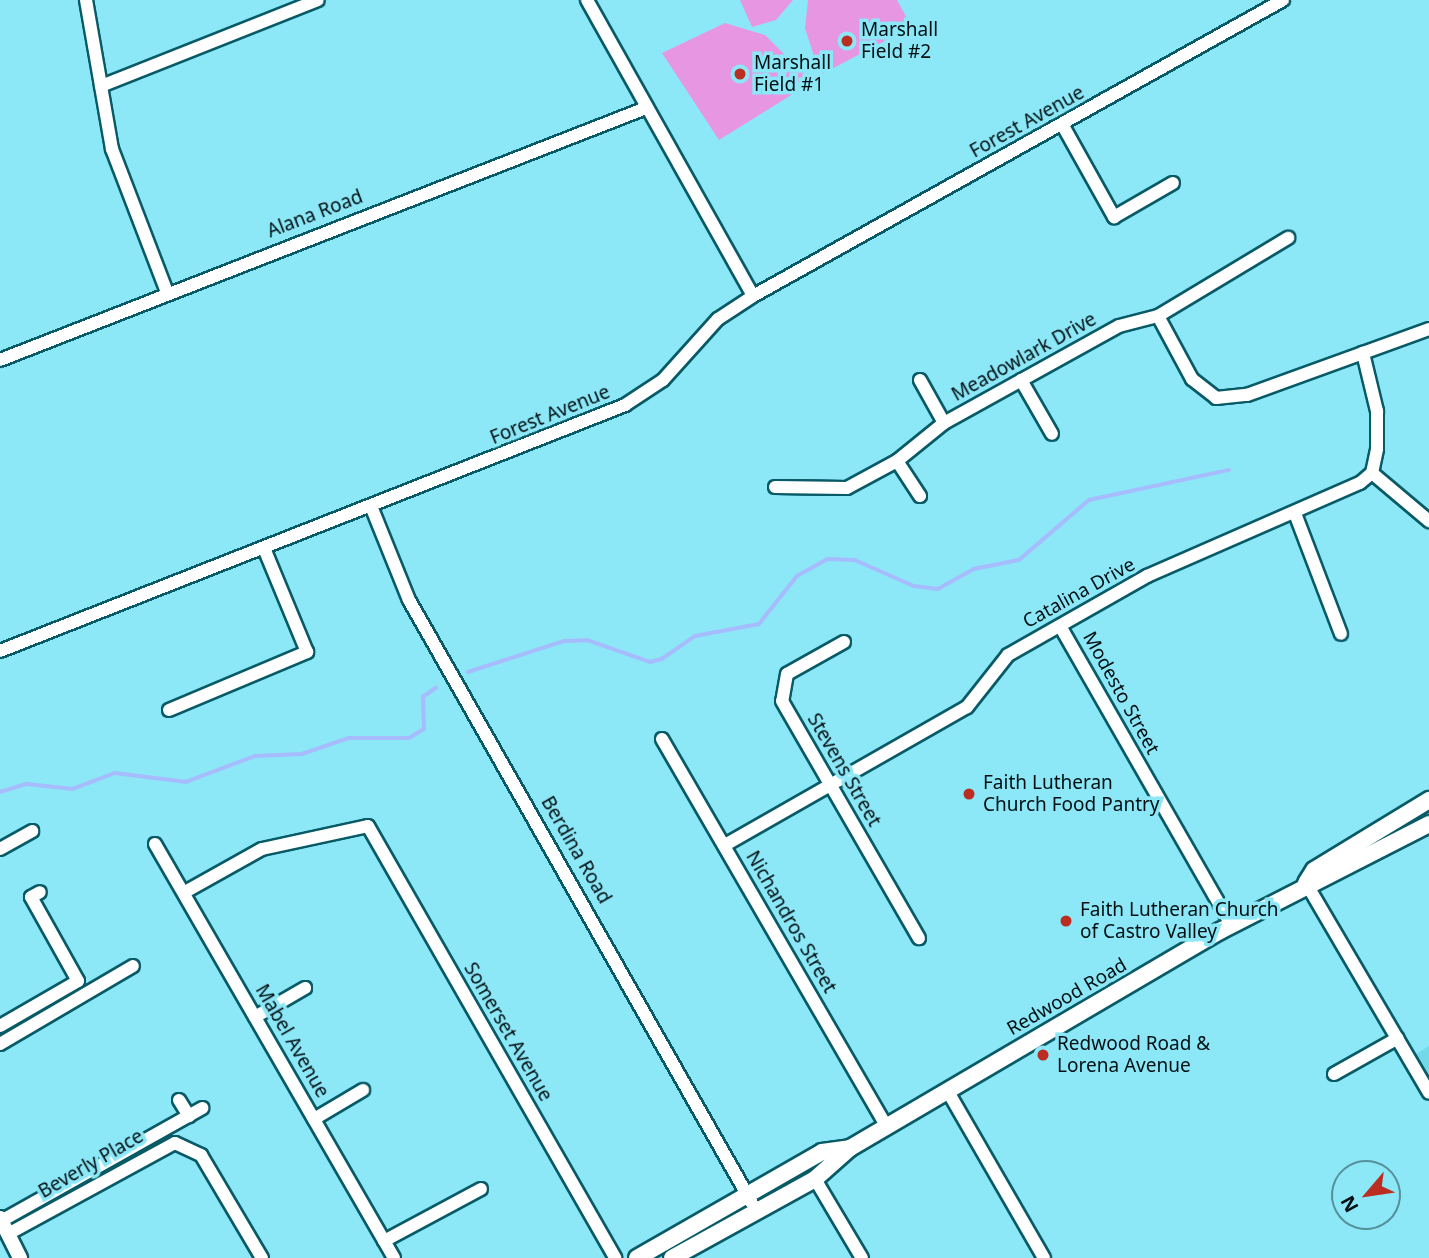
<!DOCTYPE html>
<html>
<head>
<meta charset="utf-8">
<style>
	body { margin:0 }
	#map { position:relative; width:1429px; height:1258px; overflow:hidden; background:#8ce7f7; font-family:"Noto Sans",sans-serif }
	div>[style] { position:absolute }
	.built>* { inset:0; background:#73d9e9 }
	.green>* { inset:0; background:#e797e1 }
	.stream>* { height:3.5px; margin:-1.75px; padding:0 1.75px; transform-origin:1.75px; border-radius:1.75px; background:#a6bcfc }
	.roads { filter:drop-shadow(2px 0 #085b66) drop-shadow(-2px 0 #085b66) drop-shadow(0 2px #085b66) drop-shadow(0 -2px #085b66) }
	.minor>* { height:12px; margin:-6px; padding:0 6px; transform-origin:6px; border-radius:6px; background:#fff }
	.tertiary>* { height:14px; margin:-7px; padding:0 7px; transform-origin:7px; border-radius:7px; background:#fff }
	.secondary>* { height:16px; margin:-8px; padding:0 8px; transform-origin:8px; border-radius:8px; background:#fff }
	.dots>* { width:19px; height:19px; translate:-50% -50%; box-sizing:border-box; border:4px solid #8ce7f7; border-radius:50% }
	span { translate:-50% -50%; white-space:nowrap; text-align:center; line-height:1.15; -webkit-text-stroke:7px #8ce7f7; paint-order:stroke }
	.poi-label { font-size:19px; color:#000f12 }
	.left { translate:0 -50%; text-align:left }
	.street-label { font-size:19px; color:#000f12 }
	.north { position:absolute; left:1331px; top:1160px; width:70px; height:70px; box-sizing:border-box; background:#8ce7f7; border:2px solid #54919b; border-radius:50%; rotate:241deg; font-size:19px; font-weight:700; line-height:28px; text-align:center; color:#000f12 }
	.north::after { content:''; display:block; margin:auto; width:24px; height:32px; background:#bb2d21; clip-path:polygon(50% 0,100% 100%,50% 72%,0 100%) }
</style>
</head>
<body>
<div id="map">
	<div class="built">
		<i style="clip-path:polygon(1429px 1046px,1429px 1078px,1416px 1054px)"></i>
	</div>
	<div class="green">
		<i style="clip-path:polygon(740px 0,793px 0,776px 20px,752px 27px)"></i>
		<i style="clip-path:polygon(808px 0,897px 0,909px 22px,906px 30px,820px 75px,805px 28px)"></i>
		<i style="clip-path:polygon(725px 23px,765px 35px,812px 82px,719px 140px,662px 53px)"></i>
	</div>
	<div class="stream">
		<i style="left:468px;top:672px;width:101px;rotate:-17.9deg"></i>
		<i style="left:564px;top:641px;width:23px;rotate:-2deg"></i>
		<i style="left:587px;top:640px;width:67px;rotate:19.2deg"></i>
		<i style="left:650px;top:662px;width:12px;rotate:-14deg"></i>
		<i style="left:662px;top:659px;width:40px;rotate:-34.9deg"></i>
		<i style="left:695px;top:636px;width:65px;rotate:-10.6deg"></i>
		<i style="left:759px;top:624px;width:61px;rotate:-51.6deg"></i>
		<i style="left:797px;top:576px;width:35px;rotate:-29deg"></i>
		<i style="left:828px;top:559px;width:27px;rotate:2deg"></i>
		<i style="left:855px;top:560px;width:64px;rotate:23.8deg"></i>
		<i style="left:914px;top:586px;width:24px;rotate:7deg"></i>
		<i style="left:938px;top:589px;width:41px;rotate:-29.1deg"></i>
		<i style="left:974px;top:569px;width:46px;rotate:-11.3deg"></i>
		<i style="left:1019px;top:560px;width:92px;rotate:-40.6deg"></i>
		<i style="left:1089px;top:500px;width:143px;rotate:-12.1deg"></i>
		<i style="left:0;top:792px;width:28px;rotate:-17deg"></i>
		<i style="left:27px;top:784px;width:46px;rotate:6.2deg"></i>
		<i style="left:73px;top:789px;width:45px;rotate:-20.9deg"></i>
		<i style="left:115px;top:773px;width:72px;rotate:7.2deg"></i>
		<i style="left:186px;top:782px;width:74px;rotate:-20.6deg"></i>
		<i style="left:255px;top:756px;width:47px;rotate:-2.4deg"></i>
		<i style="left:302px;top:754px;width:50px;rotate:-18.8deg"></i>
		<i style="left:349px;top:738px;width:60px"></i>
		<i style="left:409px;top:738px;width:17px;rotate:-31deg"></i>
		<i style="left:424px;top:729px;width:32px;rotate:-92deg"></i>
		<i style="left:423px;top:697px;width:16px;rotate:-35deg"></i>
	</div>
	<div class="roads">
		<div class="minor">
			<i style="left:86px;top:0;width:151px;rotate:80.1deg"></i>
			<i style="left:112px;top:149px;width:153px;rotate:69deg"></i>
			<i style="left:587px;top:0;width:339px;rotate:60.7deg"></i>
			<i style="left:101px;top:86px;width:233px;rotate:-21.6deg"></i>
			<i style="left:1062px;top:124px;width:107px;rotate:60.8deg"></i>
			<i style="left:1114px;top:217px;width:68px;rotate:-30deg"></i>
			<i style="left:1158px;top:316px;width:72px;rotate:61.6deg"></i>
			<i style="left:1192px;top:379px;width:31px;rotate:38deg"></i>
			<i style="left:1216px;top:398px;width:31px;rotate:-6deg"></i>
			<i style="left:1247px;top:395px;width:194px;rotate:-19.9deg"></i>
			<i style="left:0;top:360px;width:693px;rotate:-21.31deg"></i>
			<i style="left:920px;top:380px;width:49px;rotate:60.8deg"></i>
			<i style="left:1021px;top:380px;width:62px;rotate:60.1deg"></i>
			<i style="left:897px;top:461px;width:42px;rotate:56.7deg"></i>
			<i style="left:1372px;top:473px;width:75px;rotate:40.1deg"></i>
			<i style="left:775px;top:487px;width:72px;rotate:0.8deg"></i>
			<i style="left:847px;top:488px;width:57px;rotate:-28.4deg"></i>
			<i style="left:897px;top:461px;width:60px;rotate:-39deg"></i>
			<i style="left:944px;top:423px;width:200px;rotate:-29deg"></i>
			<i style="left:1119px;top:326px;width:40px;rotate:-14.4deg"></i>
			<i style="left:1158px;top:316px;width:152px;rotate:-31deg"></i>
			<i style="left:371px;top:506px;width:101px;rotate:68deg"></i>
			<i style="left:409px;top:600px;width:702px;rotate:60.37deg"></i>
			<i style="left:1296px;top:516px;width:126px;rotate:69.1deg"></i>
			<i style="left:1060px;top:626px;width:344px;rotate:60.2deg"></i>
			<i style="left:844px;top:642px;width:65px;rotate:150.7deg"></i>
			<i style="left:787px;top:674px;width:27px;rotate:100deg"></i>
			<i style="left:782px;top:701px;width:274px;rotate:60deg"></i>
			<i style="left:0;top:651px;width:672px;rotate:-21.48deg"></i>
			<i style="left:625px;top:405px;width:45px;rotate:-33.3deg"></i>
			<i style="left:663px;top:380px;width:82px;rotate:-48deg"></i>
			<i style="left:718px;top:319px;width:42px;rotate:-33.3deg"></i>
			<i style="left:753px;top:296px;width:607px;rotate:-29.18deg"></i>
			<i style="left:169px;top:710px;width:150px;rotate:-22.8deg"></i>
			<i style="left:307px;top:652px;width:113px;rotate:-112.5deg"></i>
			<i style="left:662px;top:739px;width:447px;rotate:59.9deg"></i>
			<i style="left:155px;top:844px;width:478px;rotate:60deg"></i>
			<i style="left:725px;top:845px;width:279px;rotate:-29.7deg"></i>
			<i style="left:967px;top:707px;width:66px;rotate:-51.7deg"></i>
			<i style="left:1008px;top:655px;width:160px;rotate:-29.6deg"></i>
			<i style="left:1147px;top:576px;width:232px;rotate:-23.6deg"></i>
			<i style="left:1360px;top:483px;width:16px;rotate:-40deg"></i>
			<i style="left:1372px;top:473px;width:25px;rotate:-78deg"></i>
			<i style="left:1377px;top:449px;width:38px;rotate:-90deg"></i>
			<i style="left:1377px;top:411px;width:60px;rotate:-103.6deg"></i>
			<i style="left:0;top:849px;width:37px;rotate:-29deg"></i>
			<i style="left:1306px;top:883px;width:243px;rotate:59.6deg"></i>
			<i style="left:185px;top:892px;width:88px;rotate:-29.2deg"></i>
			<i style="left:262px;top:849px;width:108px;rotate:-12.2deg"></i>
			<i style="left:368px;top:826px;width:498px;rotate:60.2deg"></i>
			<i style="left:255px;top:1017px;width:58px;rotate:-30.1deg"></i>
			<i style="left:0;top:1026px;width:90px;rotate:-30deg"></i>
			<i style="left:78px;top:981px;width:96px;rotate:-119.2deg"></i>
			<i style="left:31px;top:897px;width:10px;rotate:-29deg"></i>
			<i style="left:0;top:1044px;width:154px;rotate:-30.4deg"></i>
			<i style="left:1334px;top:1074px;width:73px;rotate:-29.4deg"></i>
			<i style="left:947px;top:1090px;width:194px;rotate:60deg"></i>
			<i style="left:179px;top:1100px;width:19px;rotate:58deg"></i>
			<i style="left:314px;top:1119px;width:57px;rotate:-30.6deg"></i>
			<i style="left:815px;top:1179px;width:92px;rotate:59.3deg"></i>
			<i style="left:1px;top:1221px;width:231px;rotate:-29.3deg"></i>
			<i style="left:8px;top:1234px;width:190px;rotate:-28.6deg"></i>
			<i style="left:175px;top:1143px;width:29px;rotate:25deg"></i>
			<i style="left:201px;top:1155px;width:120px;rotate:59.4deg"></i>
			<i style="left:384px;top:1241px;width:110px;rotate:-28.2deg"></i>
		</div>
		<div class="tertiary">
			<i style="left:0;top:1218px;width:45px;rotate:63.4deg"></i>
		</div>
		<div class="secondary">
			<i style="left:1306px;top:883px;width:15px;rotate:-58deg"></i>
			<i style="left:1314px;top:870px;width:135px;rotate:-31.3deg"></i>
			<i style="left:637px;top:1258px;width:213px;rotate:-29.8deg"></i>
			<i style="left:822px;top:1152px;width:28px;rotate:-8deg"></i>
			<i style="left:672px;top:1258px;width:163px;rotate:-28.9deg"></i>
			<i style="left:815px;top:1179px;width:47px;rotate:-41.5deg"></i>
			<i style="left:850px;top:1148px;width:429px;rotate:-30.4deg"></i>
			<i style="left:1220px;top:931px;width:235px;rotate:-27.1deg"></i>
		</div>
	</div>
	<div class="dots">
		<i style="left:847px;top:41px;background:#bb2d21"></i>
		<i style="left:740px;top:74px;background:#bb2d21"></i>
		<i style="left:969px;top:794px;background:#bb2d21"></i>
		<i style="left:1066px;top:921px;background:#bb2d21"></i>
		<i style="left:1043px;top:1055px;background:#bb2d21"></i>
	</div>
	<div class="poi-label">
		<span class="left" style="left:861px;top:41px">Marshall<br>Field #2</span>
		<span class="left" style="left:754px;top:74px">Marshall<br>Field #1</span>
		<span class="left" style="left:983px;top:794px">Faith Lutheran<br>Church Food Pantry</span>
		<span class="left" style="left:1080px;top:921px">Faith Lutheran Church<br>of Castro Valley</span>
		<span class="left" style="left:1057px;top:1055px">Redwood Road &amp;<br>Lorena Avenue</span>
	</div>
	<div class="street-label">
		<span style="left:1027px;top:122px;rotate:-29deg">Forest Avenue</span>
		<span style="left:315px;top:214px;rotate:-21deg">Alana Road</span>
		<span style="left:1024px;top:357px;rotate:-29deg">Meadowlark Drive</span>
		<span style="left:550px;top:415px;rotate:-22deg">Forest Avenue</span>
		<span style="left:1079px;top:593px;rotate:-29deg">Catalina Drive</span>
		<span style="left:1121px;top:693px;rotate:61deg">Modesto Street</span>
		<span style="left:844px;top:770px;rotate:60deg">Stevens Street</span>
		<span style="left:576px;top:850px;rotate:60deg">Berdina Road</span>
		<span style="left:791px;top:922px;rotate:60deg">Nichandros Street</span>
		<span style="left:1067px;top:997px;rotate:-30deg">Redwood Road</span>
		<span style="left:508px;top:1032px;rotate:60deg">Somerset Avenue</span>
		<span style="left:292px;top:1041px;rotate:60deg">Mabel Avenue</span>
		<span style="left:91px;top:1164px;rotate:-30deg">Beverly Place</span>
	</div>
	<div class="north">N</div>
</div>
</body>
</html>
